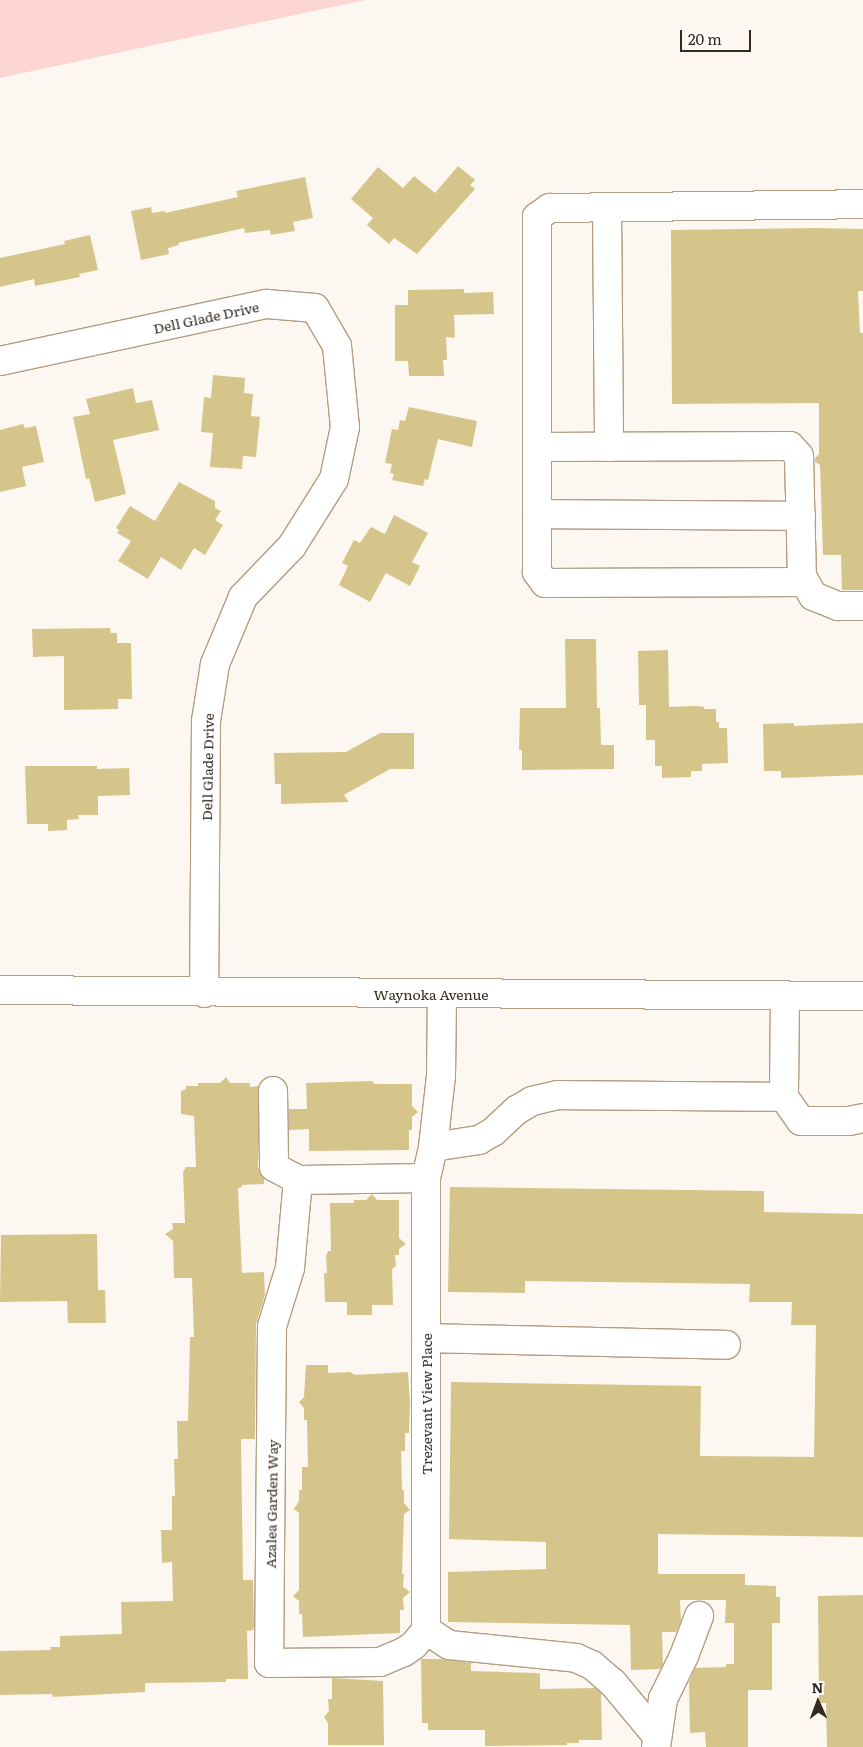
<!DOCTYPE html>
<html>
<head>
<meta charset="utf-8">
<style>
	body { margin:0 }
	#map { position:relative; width:863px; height:1747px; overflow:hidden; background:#fcf7f1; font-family:Literata,serif }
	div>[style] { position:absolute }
	.green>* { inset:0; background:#fdd6d3 }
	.building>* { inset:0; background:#d6c58b }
	.roads { filter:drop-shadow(1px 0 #b39d83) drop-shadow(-1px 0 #b39d83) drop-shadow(0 1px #b39d83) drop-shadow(0 -1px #b39d83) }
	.minor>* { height:28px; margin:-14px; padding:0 14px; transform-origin:14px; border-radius:14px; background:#fff }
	span { translate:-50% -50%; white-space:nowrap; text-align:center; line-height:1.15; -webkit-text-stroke:4px #fff; paint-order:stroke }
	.street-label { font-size:14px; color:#332a20 }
	.north { position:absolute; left:793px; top:1677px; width:50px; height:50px; -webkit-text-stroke:4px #fff; paint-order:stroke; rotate:358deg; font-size:14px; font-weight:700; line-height:20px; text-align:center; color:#332a20 }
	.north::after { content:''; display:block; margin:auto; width:18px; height:22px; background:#332a20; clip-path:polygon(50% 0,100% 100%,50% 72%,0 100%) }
	.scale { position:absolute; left:680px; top:30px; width:71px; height:22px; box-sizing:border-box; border:2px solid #332a20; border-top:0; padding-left:6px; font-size:15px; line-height:18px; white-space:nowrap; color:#332a20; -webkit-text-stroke:4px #fff; paint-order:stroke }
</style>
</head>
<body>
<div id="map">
	<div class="green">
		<i style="clip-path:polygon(0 0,365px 0,0 78px)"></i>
	</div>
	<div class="building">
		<i style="clip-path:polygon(458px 166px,475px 180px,470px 185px,475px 189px,417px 254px,394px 238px,389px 244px,367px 225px,373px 218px,351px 199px,378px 167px,403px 188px,414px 176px,435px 193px)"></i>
		<i style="clip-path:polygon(305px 177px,313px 218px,293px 222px,295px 231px,271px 235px,270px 230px,245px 233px,244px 228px,178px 243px,179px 245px,168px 248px,169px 254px,141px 260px,131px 211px,151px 207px,152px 213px,165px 211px,165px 213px,238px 197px,236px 191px)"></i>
		<i style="clip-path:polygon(815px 228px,863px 229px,863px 291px,858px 291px,860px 333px,863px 333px,863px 590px,842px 590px,841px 555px,823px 555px,820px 465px,815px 462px,815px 458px,819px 454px,819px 403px,672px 404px,671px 230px)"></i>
		<i style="clip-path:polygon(90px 235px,98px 270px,79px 274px,80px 277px,35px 286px,34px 279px,0 287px,0 258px,65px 244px,64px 241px)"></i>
		<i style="clip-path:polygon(464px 289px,464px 293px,493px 292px,494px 314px,454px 315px,455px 338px,446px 337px,447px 360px,443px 360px,444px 376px,409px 376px,408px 361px,395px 361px,395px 305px,408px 305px,408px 290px)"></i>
		<i style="clip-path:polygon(213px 375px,245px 378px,244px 393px,253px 394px,251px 416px,260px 417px,256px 457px,243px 456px,242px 469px,210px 467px,213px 433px,201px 432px,204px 397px,211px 398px)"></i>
		<i style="clip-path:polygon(133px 388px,136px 403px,152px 400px,159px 430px,113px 440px,126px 494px,95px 502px,89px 478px,86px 479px,73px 417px,90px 414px,86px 399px)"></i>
		<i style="clip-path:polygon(409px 407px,477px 421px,472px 447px,438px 439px,428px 480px,425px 479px,423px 486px,392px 480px,394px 474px,390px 473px,392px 464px,385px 463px,392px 429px,398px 430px,400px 420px,405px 421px)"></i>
		<i style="clip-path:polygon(23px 424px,25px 428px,36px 426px,44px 462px,22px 467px,26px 486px,0 492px,0 430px)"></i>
		<i style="clip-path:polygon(179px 482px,215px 501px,215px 508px,221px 511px,215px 520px,223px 525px,205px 555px,194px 548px,181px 570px,161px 557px,148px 579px,118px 561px,131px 541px,117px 533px,119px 530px,116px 528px,130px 506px,155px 521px)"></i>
		<i style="clip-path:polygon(394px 515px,428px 533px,412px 562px,420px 566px,410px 586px,386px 573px,370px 602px,339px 585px,348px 566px,342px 563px,354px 540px,360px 543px,371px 527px,385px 534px)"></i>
		<i style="clip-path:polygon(110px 628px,111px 633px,117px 633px,117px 643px,131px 643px,132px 699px,118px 699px,118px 709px,64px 710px,64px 656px,33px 657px,32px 629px)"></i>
		<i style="clip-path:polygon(565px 639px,596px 639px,597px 708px,600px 708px,601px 745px,614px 745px,614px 769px,522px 770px,522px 750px,519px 750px,520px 708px,566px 708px)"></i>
		<i style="clip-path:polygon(668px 650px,669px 707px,696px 706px,704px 707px,704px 709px,716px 709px,716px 722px,719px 722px,719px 728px,727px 728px,728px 763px,702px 764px,702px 771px,691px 771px,691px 777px,662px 778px,662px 766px,655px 766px,655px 740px,646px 740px,646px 705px,639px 705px,638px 651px)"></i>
		<i style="clip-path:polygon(794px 723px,794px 726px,863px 723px,863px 775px,781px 778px,781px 771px,764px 771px,763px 724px)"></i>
		<i style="clip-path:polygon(380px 733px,414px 733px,414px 769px,390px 769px,344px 795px,349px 802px,281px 804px,281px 784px,275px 784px,274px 753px,346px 752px)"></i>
		<i style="clip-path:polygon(25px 766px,97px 766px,97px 769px,129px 768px,130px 795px,98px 796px,98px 815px,78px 815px,79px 819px,67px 820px,67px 830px,48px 831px,48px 824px,27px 824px)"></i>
		<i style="clip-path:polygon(226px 1077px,230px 1083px,250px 1083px,250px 1087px,259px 1086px,258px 1167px,264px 1178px,264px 1184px,242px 1185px,242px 1187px,238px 1188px,242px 1273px,264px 1272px,265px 1295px,256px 1324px,255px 1439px,241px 1439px,243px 1580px,253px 1580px,254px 1626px,253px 1630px,247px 1631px,248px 1679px,226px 1679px,226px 1682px,145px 1683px,145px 1692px,53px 1697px,52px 1694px,0 1695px,0 1651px,51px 1650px,50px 1647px,60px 1647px,60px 1636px,122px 1634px,121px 1602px,173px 1601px,172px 1562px,162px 1563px,161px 1530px,172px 1530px,172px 1496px,175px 1496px,174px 1459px,178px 1459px,177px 1421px,188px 1421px,190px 1337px,194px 1337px,192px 1278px,174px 1278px,173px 1241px,165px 1234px,173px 1229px,172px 1223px,185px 1223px,183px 1172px,186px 1167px,196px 1167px,194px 1116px,181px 1114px,181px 1091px,186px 1089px,186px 1086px,198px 1086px,198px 1083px,220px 1083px)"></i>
		<i style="clip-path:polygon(372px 1081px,375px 1084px,412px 1084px,412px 1106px,418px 1112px,412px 1117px,412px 1130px,409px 1130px,409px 1150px,309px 1151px,309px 1129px,289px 1130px,289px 1109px,307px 1109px,306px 1083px)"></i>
		<i style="clip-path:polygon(450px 1187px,764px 1191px,764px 1212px,863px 1214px,863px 1537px,658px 1534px,658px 1574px,745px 1574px,745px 1585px,776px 1586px,776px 1597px,780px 1597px,780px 1623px,772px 1623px,772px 1690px,748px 1690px,748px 1747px,706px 1747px,705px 1732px,690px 1733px,689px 1682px,695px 1668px,726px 1667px,726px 1664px,734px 1664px,734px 1623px,725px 1623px,726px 1600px,680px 1600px,681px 1621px,676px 1632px,662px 1632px,663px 1664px,660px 1669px,631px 1670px,630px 1625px,448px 1622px,448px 1572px,546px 1569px,546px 1542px,449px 1539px,451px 1382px,701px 1386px,700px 1456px,814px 1457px,816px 1325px,791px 1325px,792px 1302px,749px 1302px,750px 1284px,525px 1281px,525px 1293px,448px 1292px)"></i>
		<i style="clip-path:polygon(372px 1194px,377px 1200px,399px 1200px,399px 1238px,406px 1244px,399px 1249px,399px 1255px,395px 1255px,396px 1266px,392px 1269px,393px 1305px,372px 1305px,372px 1315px,347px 1315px,347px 1302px,325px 1302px,324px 1273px,327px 1273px,326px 1256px,328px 1251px,331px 1251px,330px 1203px,354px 1203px,354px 1200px,366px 1200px)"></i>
		<i style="clip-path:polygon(97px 1234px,98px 1290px,105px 1290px,106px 1323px,68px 1323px,67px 1301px,0 1302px,1px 1235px)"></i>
		<i style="clip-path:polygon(306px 1365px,328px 1365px,328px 1373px,350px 1372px,355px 1375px,408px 1372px,410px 1404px,409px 1433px,405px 1433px,405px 1451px,401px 1451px,402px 1490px,404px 1490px,404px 1503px,410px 1510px,404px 1514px,402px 1574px,404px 1574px,403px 1587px,410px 1592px,403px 1598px,404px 1610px,400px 1610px,400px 1633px,303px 1637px,302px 1614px,299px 1614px,299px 1601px,293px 1596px,299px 1590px,299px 1513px,294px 1509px,299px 1501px,299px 1490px,302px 1490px,302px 1467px,308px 1467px,307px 1420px,304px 1420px,304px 1408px,299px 1402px,304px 1397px)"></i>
		<i style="clip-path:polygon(863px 1595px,863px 1747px,827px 1747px,826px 1703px,819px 1703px,818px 1596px)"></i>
		<i style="clip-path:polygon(421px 1659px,443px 1659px,471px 1663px,471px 1671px,536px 1673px,540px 1674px,540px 1689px,595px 1688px,601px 1693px,602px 1740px,579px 1740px,579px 1743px,567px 1743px,567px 1745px,485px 1746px,485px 1730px,428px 1730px,428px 1723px,422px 1723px)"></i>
		<i style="clip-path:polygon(332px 1678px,383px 1681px,384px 1745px,328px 1745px,328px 1723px,324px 1717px,329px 1711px,328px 1699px,332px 1699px)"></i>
	</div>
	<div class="roads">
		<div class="minor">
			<i style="left:607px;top:207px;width:240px;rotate:89.5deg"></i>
			<i style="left:0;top:361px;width:273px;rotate:-12.1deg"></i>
			<i style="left:267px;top:304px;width:48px;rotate:4.8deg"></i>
			<i style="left:315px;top:308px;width:44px;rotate:59.9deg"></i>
			<i style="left:337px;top:346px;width:81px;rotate:84.4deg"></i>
			<i style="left:345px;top:427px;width:53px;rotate:101.9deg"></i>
			<i style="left:334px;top:479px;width:79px;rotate:122.1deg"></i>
			<i style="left:292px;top:546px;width:71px;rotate:133.9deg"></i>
			<i style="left:243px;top:597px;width:73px;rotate:112.7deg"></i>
			<i style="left:215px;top:664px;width:58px;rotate:99deg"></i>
			<i style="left:206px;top:721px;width:272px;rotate:90.4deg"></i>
			<i style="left:537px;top:447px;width:230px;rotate:-90deg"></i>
			<i style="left:537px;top:217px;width:16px;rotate:-35deg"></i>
			<i style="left:550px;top:208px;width:313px;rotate:-0.7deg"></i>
			<i style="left:537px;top:514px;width:264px;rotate:0.4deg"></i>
			<i style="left:805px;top:582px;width:260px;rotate:179.8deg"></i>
			<i style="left:545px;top:583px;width:14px;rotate:-126deg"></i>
			<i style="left:537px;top:572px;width:125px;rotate:-90deg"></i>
			<i style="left:537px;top:447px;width:253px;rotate:-0.2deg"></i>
			<i style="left:790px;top:446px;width:13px;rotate:48deg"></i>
			<i style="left:799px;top:456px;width:120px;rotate:88.6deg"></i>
			<i style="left:802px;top:576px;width:7px;rotate:63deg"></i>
			<i style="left:805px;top:582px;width:16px;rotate:60deg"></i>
			<i style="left:813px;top:596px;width:27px;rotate:22deg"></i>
			<i style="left:838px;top:606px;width:25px"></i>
			<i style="left:0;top:990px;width:863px;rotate:0.4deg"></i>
			<i style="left:785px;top:996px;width:101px;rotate:90.6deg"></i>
			<i style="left:784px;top:1097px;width:29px;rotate:55deg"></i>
			<i style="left:801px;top:1121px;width:48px"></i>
			<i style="left:849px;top:1121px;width:14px;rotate:-12deg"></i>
			<i style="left:273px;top:1091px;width:76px;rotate:89.2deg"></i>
			<i style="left:274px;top:1167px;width:27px;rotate:28deg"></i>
			<i style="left:298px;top:1180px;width:88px;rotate:95.2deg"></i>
			<i style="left:290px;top:1268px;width:61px;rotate:107.2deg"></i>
			<i style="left:272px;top:1326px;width:337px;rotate:90.5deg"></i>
			<i style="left:269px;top:1663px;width:111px;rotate:-0.5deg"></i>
			<i style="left:380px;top:1662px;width:26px;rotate:-23deg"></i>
			<i style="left:404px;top:1652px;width:12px;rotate:-35deg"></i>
			<i style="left:414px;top:1645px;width:19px;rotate:-51deg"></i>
			<i style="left:433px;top:1147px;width:47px;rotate:-8.7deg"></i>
			<i style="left:479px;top:1140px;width:16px;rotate:-30deg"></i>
			<i style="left:493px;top:1132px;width:33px;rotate:-43deg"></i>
			<i style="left:517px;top:1110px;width:17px;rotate:-31deg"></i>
			<i style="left:532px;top:1101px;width:27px;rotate:-13deg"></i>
			<i style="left:558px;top:1095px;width:226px;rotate:0.5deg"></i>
			<i style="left:298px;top:1180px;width:128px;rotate:-0.9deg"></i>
			<i style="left:426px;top:1178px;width:32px;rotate:-77deg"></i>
			<i style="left:433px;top:1147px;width:71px;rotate:-83.6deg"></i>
			<i style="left:441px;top:1076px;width:82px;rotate:-89.3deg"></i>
			<i style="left:426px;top:1338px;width:300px;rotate:1.3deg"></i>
			<i style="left:426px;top:1630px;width:452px;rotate:-90deg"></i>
			<i style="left:426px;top:1630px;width:27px;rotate:33deg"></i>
			<i style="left:449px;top:1645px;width:128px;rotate:5.8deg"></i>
			<i style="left:576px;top:1658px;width:17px;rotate:24deg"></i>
			<i style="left:592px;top:1665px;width:28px;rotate:41deg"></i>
			<i style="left:613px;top:1683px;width:69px;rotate:50.3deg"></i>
			<i style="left:656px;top:1747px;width:49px;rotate:-81.7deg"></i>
			<i style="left:663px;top:1699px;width:48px;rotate:-64deg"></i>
			<i style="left:684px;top:1656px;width:43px;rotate:-69.4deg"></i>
		</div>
	</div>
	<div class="street-label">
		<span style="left:206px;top:317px;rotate:-12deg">Dell Glade Drive</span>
		<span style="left:207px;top:767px;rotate:-89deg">Dell Glade Drive</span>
		<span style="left:431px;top:994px">Waynoka Avenue</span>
		<span style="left:426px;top:1404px;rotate:-90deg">Trezevant View Place</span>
		<span style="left:271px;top:1504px;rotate:-89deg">Azalea Garden Way</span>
	</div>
	<div class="north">N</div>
	<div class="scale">20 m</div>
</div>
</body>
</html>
